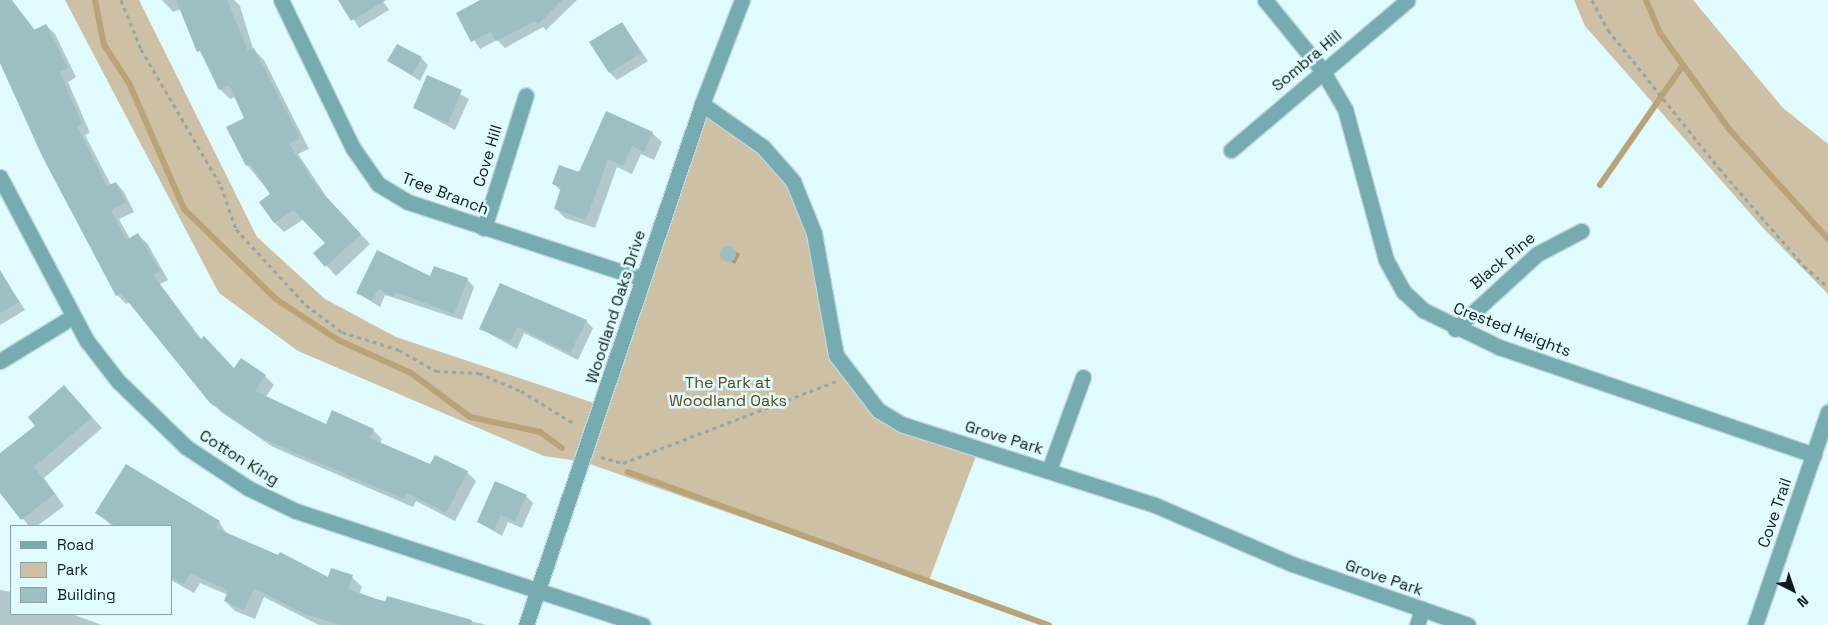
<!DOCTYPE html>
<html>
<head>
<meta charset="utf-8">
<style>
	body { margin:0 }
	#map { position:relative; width:1828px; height:625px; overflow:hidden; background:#dffbfe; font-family:"Space Grotesk",sans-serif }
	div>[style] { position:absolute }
	.green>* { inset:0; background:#cec0a4 }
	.shadow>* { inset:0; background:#0003 }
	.stream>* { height:6px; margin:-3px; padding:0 3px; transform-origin:3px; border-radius:3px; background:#b9a377 }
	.building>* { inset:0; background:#9dbfc3 }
	.round { border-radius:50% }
	.path>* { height:3px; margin-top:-1.5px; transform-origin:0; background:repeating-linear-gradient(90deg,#91a7aa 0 4px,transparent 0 8px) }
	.roads { filter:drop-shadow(1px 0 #bed7da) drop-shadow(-1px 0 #bed7da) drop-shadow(0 1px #bed7da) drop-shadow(0 -1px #bed7da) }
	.minor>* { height:15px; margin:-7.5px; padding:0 7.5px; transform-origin:7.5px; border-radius:7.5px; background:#76abb1 }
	span { translate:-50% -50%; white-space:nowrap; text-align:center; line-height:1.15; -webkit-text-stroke:5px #dffbfe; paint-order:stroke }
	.street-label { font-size:16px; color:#0e1b1d }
	.park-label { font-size:16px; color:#5f4812 }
	.legend { position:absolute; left:10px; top:525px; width:162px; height:90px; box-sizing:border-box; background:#dffbfe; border:1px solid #8ba1a4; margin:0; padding:6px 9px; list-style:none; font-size:15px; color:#0e1b1d }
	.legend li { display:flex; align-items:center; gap:10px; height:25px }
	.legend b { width:25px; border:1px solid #8ba1a4 }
	.north { position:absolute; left:1768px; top:565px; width:50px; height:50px; -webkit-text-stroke:4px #dffbfe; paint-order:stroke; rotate:139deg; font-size:14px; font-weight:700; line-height:20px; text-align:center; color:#0e1b1d }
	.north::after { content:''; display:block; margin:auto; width:18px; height:22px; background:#0e1b1d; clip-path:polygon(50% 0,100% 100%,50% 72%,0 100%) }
</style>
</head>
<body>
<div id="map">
	<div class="green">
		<i style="clip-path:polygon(65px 0,139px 0,257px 237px,325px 299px,396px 337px,603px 406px,702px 104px,763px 147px,807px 211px,836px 355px,878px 410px,979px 448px,928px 583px,584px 462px,544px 456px,298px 351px,219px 293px)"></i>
		<i style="clip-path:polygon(1574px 0,1693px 0,1783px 108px,1828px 144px,1828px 294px,1764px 229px,1585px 26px)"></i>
	</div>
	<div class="shadow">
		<i style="clip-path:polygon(0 0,12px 0,35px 30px,46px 25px,55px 34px,76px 77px,68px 82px,90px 133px,85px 135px,111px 185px,116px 183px,124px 192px,134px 212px,119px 219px,130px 239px,138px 235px,147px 243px,168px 280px,160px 284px,202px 340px,234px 370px,241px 360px,265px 376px,274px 385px,265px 398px,327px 425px,373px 430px,382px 439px,380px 444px,431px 465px,467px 472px,476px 481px,455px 521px,416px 501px,413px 507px,273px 447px,221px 412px,130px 302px,126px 304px,117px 295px,0 60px)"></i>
		<i style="clip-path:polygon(162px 0,234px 0,240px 6px,253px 49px,264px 60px,309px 149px,298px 154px,328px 199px,370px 244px,336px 276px,315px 253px,326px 243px,304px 219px,284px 232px,274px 222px,272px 195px,247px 165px,246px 118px,235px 97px,230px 99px,220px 89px,181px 9px,173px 12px)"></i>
		<i style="clip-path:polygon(342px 0,382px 0,389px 10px,359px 28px)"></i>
		<i style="clip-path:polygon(483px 0,577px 0,546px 30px,543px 27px,505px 48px,497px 40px,480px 49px,457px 14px)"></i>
		<i style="clip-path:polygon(622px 23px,648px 61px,617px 80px,610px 73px)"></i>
		<i style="clip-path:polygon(421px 58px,428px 65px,420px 81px,389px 61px)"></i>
		<i style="clip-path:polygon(428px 77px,469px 99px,455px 130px,414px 108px)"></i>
		<i style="clip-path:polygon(652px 133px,662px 142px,654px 160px,641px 154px,632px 174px,617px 167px,595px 228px,565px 218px,555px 208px,561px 191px,554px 184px)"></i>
		<i style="clip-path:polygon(728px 247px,740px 254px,735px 264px,722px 256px)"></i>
		<i style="clip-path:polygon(0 271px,25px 310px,0 325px)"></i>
		<i style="clip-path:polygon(431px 277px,467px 279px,474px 287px,462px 320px,385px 295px,380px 307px,358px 293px)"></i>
		<i style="clip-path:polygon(586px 321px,593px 328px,578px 360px,524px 333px,517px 349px,481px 329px)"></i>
		<i style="clip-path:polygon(64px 387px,102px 428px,44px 478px,64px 506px,37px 526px,29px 526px,0 491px,0 454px,37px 426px)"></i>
		<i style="clip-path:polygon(526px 496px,533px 503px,522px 528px,508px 522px,502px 536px,478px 522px)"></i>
		<i style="clip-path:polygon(97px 513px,219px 522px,227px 534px,329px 579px,352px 577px,362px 587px,359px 595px,487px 625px,319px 625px,264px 597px,255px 619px,235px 611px,225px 601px,228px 595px,200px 583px,194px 593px,171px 580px,171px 526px,112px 526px)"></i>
		<i style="clip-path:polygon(0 590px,11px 592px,11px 614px,72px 614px,102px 625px,0 625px)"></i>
	</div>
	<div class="stream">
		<i style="left:95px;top:0;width:46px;rotate:78.7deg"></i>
		<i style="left:104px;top:45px;width:45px;rotate:56.7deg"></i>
		<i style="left:129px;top:83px;width:137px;rotate:66.4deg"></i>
		<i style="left:184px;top:209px;width:129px;rotate:44.4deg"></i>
		<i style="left:276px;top:299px;width:74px;rotate:33.5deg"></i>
		<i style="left:338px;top:340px;width:80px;rotate:24.3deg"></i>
		<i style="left:411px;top:373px;width:74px;rotate:36.7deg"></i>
		<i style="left:470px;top:417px;width:72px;rotate:12.1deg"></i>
		<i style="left:540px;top:432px;width:27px;rotate:36deg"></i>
		<i style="left:1646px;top:0;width:36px;rotate:67deg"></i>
		<i style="left:1660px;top:33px;width:118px;rotate:54.3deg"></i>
		<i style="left:1729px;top:129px;width:148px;rotate:48deg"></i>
		<i style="left:1600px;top:185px;width:146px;rotate:-55.3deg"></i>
		<i style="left:628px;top:472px;width:448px;rotate:20deg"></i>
	</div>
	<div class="building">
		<i style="clip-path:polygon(0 0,11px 0,34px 30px,46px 24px,68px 68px,60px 72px,82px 124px,77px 126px,107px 186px,116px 182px,126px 202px,111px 210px,126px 240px,138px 233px,160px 271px,153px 275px,200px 340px,204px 336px,234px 368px,241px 358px,266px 375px,255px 391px,326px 424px,332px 410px,374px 429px,370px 438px,430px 464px,435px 455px,468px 471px,446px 513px,407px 493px,404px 499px,263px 439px,210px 403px,121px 293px,116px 296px,42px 156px,0 63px)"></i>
		<i style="clip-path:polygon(176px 0,227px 0,248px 51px,254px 48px,300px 138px,289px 144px,318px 188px,361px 234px,325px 267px,313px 253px,325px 243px,293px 210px,274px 223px,259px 202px,270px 194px,250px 164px,246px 166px,226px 127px,244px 118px,229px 85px,219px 90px,200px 51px,197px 52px)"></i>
		<i style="clip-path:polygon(338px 0,386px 0,351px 21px)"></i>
		<i style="clip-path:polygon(480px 0,562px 0,538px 24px,535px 21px,496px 41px,491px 32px,471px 42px,456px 13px)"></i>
		<i style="clip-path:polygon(622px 22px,641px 53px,609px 73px,589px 42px)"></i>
		<i style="clip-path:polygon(397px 44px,422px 57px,412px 75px,387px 61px)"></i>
		<i style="clip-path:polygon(427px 75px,462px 90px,448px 123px,413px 108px)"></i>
		<i style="clip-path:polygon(606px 111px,653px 132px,644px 152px,632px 146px,623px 166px,608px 159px,586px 220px,554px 209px,561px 187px,552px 184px,559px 165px,579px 172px)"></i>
		<i class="round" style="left:720px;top:246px;width:16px;height:16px"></i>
		<i style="clip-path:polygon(377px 250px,430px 276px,434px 266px,468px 278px,454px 314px,396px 292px,394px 297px,378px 289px,372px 301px,356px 293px)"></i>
		<i style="clip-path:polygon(0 270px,19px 302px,0 313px)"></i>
		<i style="clip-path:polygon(500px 283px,587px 320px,570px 353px,517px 327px,510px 342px,479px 329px)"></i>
		<i style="clip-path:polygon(64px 385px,92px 417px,34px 467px,55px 494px,21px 520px,0 493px,0 453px,35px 426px,28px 417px)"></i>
		<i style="clip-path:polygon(126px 464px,220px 521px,216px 528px,278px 555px,280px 552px,328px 577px,331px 568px,353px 575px,348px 589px,385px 602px,387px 596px,472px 620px,471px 625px,341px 625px,302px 613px,254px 588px,244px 610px,224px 601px,228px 590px,190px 573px,184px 584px,171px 577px,171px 526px,116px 526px,95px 513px)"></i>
		<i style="clip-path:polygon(495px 481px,527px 495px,515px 521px,501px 515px,494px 530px,477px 522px)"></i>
	</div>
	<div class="path">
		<i style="left:121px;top:0;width:53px;rotate:67.8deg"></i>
		<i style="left:141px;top:49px;width:159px;rotate:59.7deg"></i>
		<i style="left:221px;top:186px;width:46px;rotate:70.8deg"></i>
		<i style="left:236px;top:229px;width:103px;rotate:47.4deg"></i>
		<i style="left:306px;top:305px;width:45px;rotate:36.9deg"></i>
		<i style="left:342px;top:332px;width:60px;rotate:17.5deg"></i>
		<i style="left:399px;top:350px;width:43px;rotate:29.6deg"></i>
		<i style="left:436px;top:371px;width:43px;rotate:2.7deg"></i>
		<i style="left:479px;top:373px;width:46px;rotate:23.2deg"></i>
		<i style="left:521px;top:391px;width:63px;rotate:31.4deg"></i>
		<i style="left:1592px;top:0;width:34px;rotate:62deg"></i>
		<i style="left:1608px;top:30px;width:177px;rotate:51.2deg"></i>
		<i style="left:1719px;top:168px;width:130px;rotate:49.1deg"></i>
		<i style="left:1804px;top:266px;width:32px;rotate:41deg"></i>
		<i style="left:601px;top:457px;width:23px;rotate:15deg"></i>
		<i style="left:623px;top:463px;width:229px;rotate:-21deg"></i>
	</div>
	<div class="roads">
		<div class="minor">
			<i style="left:281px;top:0;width:165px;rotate:64.1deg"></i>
			<i style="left:353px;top:148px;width:44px;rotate:55.2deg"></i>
			<i style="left:378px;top:184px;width:35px;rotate:31deg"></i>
			<i style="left:408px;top:202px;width:247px;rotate:18.1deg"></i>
			<i style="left:1265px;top:0;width:90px;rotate:50.8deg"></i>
			<i style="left:1322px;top:70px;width:45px;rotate:59.5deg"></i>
			<i style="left:1345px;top:109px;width:156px;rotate:74.8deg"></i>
			<i style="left:1386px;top:260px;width:37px;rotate:61deg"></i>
			<i style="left:1404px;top:292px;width:26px;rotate:43deg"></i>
			<i style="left:1423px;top:310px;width:85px;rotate:26deg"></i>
			<i style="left:1499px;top:347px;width:333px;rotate:18.9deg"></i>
			<i style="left:702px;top:104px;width:75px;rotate:35.2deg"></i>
			<i style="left:763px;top:147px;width:45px;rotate:48.6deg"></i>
			<i style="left:793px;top:181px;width:56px;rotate:68deg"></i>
			<i style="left:814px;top:233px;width:124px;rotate:79.8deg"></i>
			<i style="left:836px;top:355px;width:69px;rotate:52.6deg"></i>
			<i style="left:878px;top:410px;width:27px;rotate:31deg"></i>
			<i style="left:901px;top:424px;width:267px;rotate:17.7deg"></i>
			<i style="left:1155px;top:505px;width:149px;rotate:23.3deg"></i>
			<i style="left:1292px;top:564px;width:186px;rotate:19.1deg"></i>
			<i style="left:1231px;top:150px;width:231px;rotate:-40.3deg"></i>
			<i style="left:0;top:177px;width:186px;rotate:62.1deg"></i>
			<i style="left:87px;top:341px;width:51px;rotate:52.2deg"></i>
			<i style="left:118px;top:381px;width:95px;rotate:44.1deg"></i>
			<i style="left:186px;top:447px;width:74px;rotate:33.5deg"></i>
			<i style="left:248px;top:488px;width:53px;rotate:25.6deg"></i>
			<i style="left:296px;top:511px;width:365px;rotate:18.2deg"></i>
			<i style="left:484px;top:228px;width:139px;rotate:-72.5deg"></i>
			<i style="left:1455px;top:329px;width:111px;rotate:-42.4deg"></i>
			<i style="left:1537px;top:254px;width:50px;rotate:-27.6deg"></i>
			<i style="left:0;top:361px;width:84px;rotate:-31.4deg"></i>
			<i style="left:1049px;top:470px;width:99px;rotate:-69.9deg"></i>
			<i style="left:526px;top:625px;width:550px;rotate:-71.33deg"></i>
			<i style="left:702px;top:104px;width:111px;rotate:-69deg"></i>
			<i style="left:1417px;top:625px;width:17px;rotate:-73deg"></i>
			<i style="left:1755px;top:625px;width:225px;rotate:-71.1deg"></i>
		</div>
	</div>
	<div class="street-label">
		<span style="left:1307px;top:61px;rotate:-40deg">Sombra Hill</span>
		<span style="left:488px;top:156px;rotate:-73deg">Cove Hill</span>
		<span style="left:445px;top:194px;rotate:21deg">Tree Branch</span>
		<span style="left:1503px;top:261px;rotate:-40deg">Black Pine</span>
		<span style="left:616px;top:307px;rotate:-72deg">Woodland Oaks Drive</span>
		<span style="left:1512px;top:330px;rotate:21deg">Crested Heights</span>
		<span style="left:1004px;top:438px;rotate:17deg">Grove Park</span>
		<span style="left:239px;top:458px;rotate:32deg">Cotton King</span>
		<span style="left:1775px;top:513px;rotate:-71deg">Cove Trail</span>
		<span style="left:1384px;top:578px;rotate:19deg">Grove Park</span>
	</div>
	<div class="park-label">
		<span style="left:728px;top:392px">The Park at<br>Woodland Oaks</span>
	</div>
	<ul class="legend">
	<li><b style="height:6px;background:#76abb1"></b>Road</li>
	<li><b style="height:14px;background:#cec0a4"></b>Park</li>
	<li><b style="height:14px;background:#9dbfc3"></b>Building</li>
	</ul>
	<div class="north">N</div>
</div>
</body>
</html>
